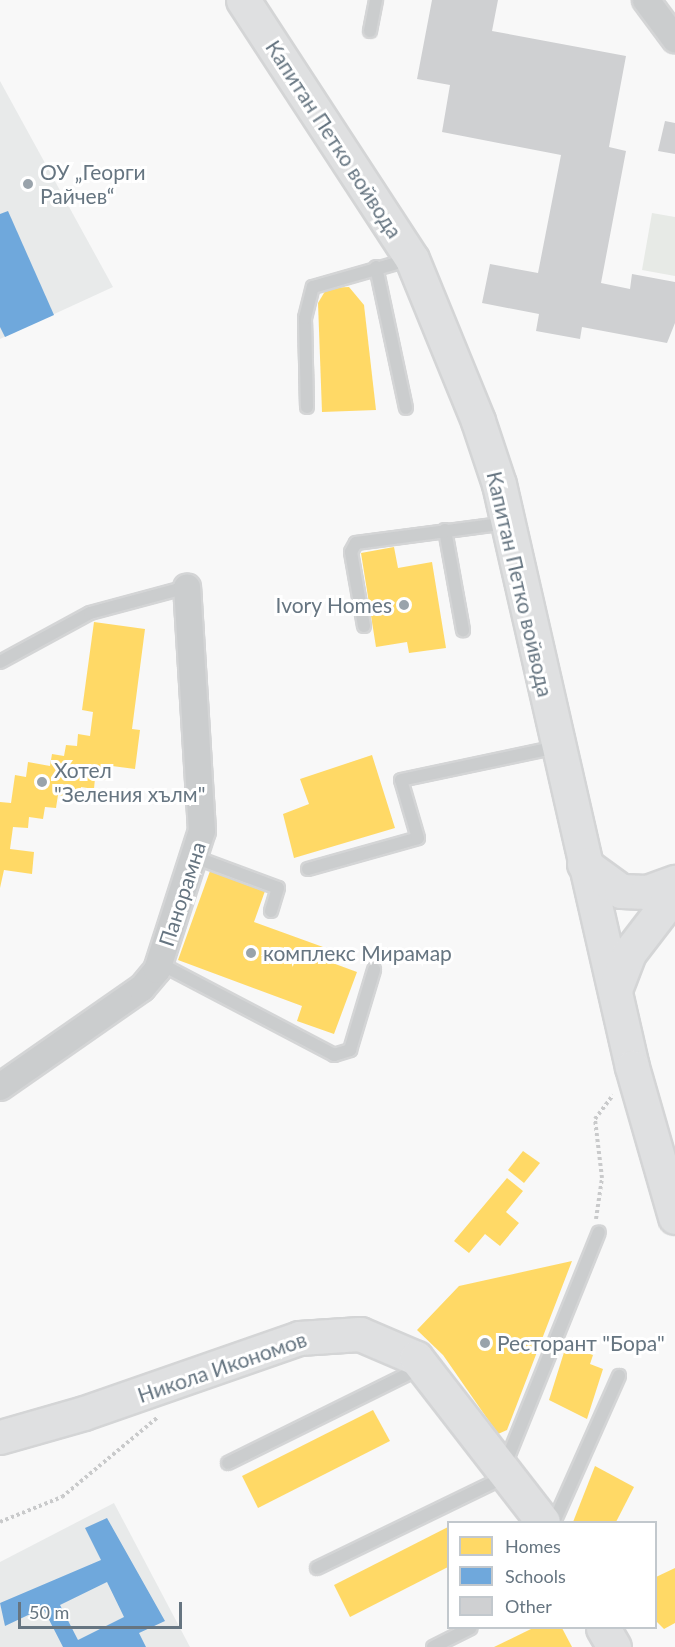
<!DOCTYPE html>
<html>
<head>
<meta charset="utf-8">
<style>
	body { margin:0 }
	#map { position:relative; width:675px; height:1647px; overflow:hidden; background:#f8f8f8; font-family:Lato,sans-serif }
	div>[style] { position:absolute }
	.built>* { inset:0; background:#e8eaea }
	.green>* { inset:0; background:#e7eae6 }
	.homes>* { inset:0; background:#ffd966 }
	.schools>* { inset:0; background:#6fa8dc }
	.building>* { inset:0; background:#cfd0d2 }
	.path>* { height:4px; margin-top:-2px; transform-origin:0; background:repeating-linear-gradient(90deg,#c9cacb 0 3px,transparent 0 6px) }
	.roads { filter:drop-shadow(2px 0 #d4d5d6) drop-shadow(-2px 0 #d4d5d6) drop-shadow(0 2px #d4d5d6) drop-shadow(0 -2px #d4d5d6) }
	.lane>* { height:12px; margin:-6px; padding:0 6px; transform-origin:6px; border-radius:6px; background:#cbcdce }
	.street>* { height:26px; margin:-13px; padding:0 13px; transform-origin:13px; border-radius:13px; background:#cbcdce }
	.secondary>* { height:33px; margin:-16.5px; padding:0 16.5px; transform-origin:16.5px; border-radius:16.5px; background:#dfe0e1 }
	.dots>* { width:16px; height:16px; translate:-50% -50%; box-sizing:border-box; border:3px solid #fff; border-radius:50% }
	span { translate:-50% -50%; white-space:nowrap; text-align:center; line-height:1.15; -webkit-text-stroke:6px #fff; paint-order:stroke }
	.street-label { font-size:21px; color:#667581 }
	.poi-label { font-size:21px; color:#667581 }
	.left { translate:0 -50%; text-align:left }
	.right { translate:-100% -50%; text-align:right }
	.legend { position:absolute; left:447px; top:1521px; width:210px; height:108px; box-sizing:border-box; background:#fff; border:2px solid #c2c8cd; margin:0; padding:8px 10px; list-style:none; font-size:18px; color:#667581 }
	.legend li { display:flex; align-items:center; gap:12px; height:30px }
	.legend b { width:30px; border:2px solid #c2c8cd }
	.scale { position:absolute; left:18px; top:1602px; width:164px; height:27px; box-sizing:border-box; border:3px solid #667581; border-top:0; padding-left:8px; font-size:18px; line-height:21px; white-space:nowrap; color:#667581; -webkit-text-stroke:4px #fff; paint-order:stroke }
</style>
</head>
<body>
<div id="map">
	<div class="built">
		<i style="clip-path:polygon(0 81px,113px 287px,0 339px)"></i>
		<i style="clip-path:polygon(114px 1503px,190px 1647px,0 1647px,0 1562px)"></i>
	</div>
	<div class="green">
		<i style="clip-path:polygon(652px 213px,675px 217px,675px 276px,642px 270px)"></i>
	</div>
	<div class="homes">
		<i style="clip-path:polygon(349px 287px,364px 305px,376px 410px,322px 412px,318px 303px,327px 288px)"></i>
		<i style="clip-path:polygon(394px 547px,398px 568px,432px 562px,446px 648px,409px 653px,407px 642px,376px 647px,361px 553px)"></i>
		<i style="clip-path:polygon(94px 622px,145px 629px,132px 729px,140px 730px,135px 769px,112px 766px,110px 780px,95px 778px,94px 789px,81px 787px,79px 798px,58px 795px,56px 808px,45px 807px,43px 819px,29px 817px,28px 828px,13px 827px,10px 849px,34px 852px,32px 874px,4px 870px,0 888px,0 802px,11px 803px,15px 775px,26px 777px,28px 762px,50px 766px,52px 754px,64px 756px,66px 745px,77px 746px,78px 734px,90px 736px,93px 712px,82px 710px)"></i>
		<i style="clip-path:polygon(372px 755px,395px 828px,294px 858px,283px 814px,309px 804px,300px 779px)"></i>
		<i style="clip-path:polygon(210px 871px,265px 891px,254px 922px,323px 947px,319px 958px,357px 972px,334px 1034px,297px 1021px,302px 1006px,178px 960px)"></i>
		<i style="clip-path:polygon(523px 1151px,540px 1163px,524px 1183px,508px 1170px)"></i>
		<i style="clip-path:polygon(507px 1178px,523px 1191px,506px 1212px,519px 1223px,500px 1246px,485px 1234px,469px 1253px,454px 1241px)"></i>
		<i style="clip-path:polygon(572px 1261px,507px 1430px,498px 1434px,443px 1355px,417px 1330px,459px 1286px)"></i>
		<i style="clip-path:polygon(566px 1346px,593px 1355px,590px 1364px,603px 1369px,587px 1419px,549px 1400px)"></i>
		<i style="clip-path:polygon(373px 1410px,390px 1441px,258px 1508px,242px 1476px)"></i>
		<i style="clip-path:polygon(595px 1466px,634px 1487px,616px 1522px,573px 1522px)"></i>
		<i style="clip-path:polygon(448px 1527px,448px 1567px,350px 1617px,334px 1585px)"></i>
		<i style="clip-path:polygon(675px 1568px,675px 1623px,664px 1629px,656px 1621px,656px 1577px)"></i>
		<i style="clip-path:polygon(533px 1628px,562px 1628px,572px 1647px,494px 1647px)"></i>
	</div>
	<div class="schools">
		<i style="clip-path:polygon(8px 211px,54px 315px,5px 337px,0 327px,0 214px)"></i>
		<i style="clip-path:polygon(evenodd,107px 1518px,165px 1621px,139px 1633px,146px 1647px,63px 1647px,43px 1608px,5px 1626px,0 1603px,101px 1560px,85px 1528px,107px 1518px,107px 1582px,124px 1617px,78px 1640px,60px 1605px,107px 1582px)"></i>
	</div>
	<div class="building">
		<i style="clip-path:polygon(432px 0,498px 0,492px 31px,626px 56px,609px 147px,626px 151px,601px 283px,630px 289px,632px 274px,675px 282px,675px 323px,667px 343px,582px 327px,580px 339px,536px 331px,539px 314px,482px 303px,490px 264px,538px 273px,561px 155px,442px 132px,450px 85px,417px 79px)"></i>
		<i style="clip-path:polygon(665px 121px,675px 123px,675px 154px,658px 151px)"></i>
	</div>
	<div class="path">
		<i style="left:596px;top:1219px;width:41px;rotate:-81.7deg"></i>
		<i style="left:602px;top:1178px;width:59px;rotate:-96.8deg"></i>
		<i style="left:595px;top:1119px;width:30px;rotate:-53deg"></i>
		<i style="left:0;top:1522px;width:67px;rotate:-22deg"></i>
		<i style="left:62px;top:1497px;width:125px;rotate:-39.8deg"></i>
	</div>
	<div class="roads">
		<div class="lane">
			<i style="left:370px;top:31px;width:32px;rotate:-79deg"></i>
			<i style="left:376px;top:267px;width:144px;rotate:78deg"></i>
			<i style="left:307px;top:407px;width:89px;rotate:-91.3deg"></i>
			<i style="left:305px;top:318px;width:32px;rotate:-76deg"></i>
			<i style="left:313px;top:287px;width:102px;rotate:-15.9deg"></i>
			<i style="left:445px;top:530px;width:102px;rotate:79.8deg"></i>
			<i style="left:364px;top:626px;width:75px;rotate:-100deg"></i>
			<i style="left:351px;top:552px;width:10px;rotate:-61deg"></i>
			<i style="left:356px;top:543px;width:152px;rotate:-7.5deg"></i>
			<i style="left:0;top:662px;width:102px;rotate:-28.6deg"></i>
			<i style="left:90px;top:613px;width:100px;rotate:-15deg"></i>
			<i style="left:197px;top:858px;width:86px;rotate:20.3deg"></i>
			<i style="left:278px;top:888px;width:24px;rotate:107deg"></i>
			<i style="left:308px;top:869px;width:114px;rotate:-15.7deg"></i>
			<i style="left:418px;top:838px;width:60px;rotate:-106.3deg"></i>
			<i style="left:401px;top:780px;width:159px;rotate:-11.9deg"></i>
			<i style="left:159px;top:963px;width:198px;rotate:27.7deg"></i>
			<i style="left:334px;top:1055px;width:17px;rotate:-17deg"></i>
			<i style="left:350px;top:1050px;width:84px;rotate:-73.3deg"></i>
			<i style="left:228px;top:1463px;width:216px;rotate:-26.3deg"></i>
			<i style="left:504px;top:1467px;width:253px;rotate:-68deg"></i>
			<i style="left:554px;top:1522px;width:160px;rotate:-66deg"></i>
			<i style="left:317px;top:1568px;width:208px;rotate:-25.9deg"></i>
			<i style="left:433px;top:1647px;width:42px;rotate:-26.6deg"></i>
		</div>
		<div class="street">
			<i style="left:646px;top:0;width:49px;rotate:53.4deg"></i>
			<i style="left:0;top:1087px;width:173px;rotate:-34.9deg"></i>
			<i style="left:142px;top:988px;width:23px;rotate:-50deg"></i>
			<i style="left:157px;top:970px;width:146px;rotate:-72.1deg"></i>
			<i style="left:202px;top:831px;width:244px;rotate:-93.5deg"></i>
		</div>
		<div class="secondary">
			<i style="left:243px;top:0;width:309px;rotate:56.9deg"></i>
			<i style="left:412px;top:259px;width:175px;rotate:67.8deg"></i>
			<i style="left:478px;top:421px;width:66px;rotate:71.6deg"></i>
			<i style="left:499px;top:484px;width:598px;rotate:77.15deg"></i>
			<i style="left:632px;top:1067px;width:156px;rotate:74deg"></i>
			<i style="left:584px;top:864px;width:46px;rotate:36.1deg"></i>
			<i style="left:621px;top:891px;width:26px;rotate:2deg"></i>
			<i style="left:647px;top:892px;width:30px;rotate:-20deg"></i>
			<i style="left:616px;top:987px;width:36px;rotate:-69deg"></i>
			<i style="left:629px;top:953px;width:76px;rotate:-52.5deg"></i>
			<i style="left:0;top:1437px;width:87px;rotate:-15.9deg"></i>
			<i style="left:84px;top:1413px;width:228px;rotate:-19.2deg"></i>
			<i style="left:299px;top:1338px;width:61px;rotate:-3.8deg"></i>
			<i style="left:360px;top:1334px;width:61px;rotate:23.2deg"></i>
			<i style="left:416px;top:1358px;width:207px;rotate:52.2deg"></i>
			<i style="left:603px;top:1628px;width:22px;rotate:60deg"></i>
		</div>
	</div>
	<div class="dots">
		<i style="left:28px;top:184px;background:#99a3ab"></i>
		<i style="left:404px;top:605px;background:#99a3ab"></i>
		<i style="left:42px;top:782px;background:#99a3ab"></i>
		<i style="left:251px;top:953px;background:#99a3ab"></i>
		<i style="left:485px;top:1343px;background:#99a3ab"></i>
	</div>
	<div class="street-label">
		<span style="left:334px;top:139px;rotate:57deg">Капитан Петко войвода</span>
		<span style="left:520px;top:584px;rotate:77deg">Капитан Петко войвода</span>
		<span style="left:182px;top:894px;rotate:-72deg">Панорамна</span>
		<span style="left:222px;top:1367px;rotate:-19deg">Никола Икономов</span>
	</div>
	<div class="poi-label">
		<span class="left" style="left:40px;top:184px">ОУ „Георги<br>Райчев“</span>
		<span class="right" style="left:392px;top:605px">Ivory Homes</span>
		<span class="left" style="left:54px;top:782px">Хотел<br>"Зеления хълм"</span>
		<span class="left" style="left:263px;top:953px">комплекс Мирамар</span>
		<span class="left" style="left:497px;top:1343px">Ресторант "Бора"</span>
	</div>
	<ul class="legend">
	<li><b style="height:16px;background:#ffd966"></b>Homes</li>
	<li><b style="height:16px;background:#6fa8dc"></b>Schools</li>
	<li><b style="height:16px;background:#cfd0d2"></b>Other</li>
	</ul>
	<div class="scale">50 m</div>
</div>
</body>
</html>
